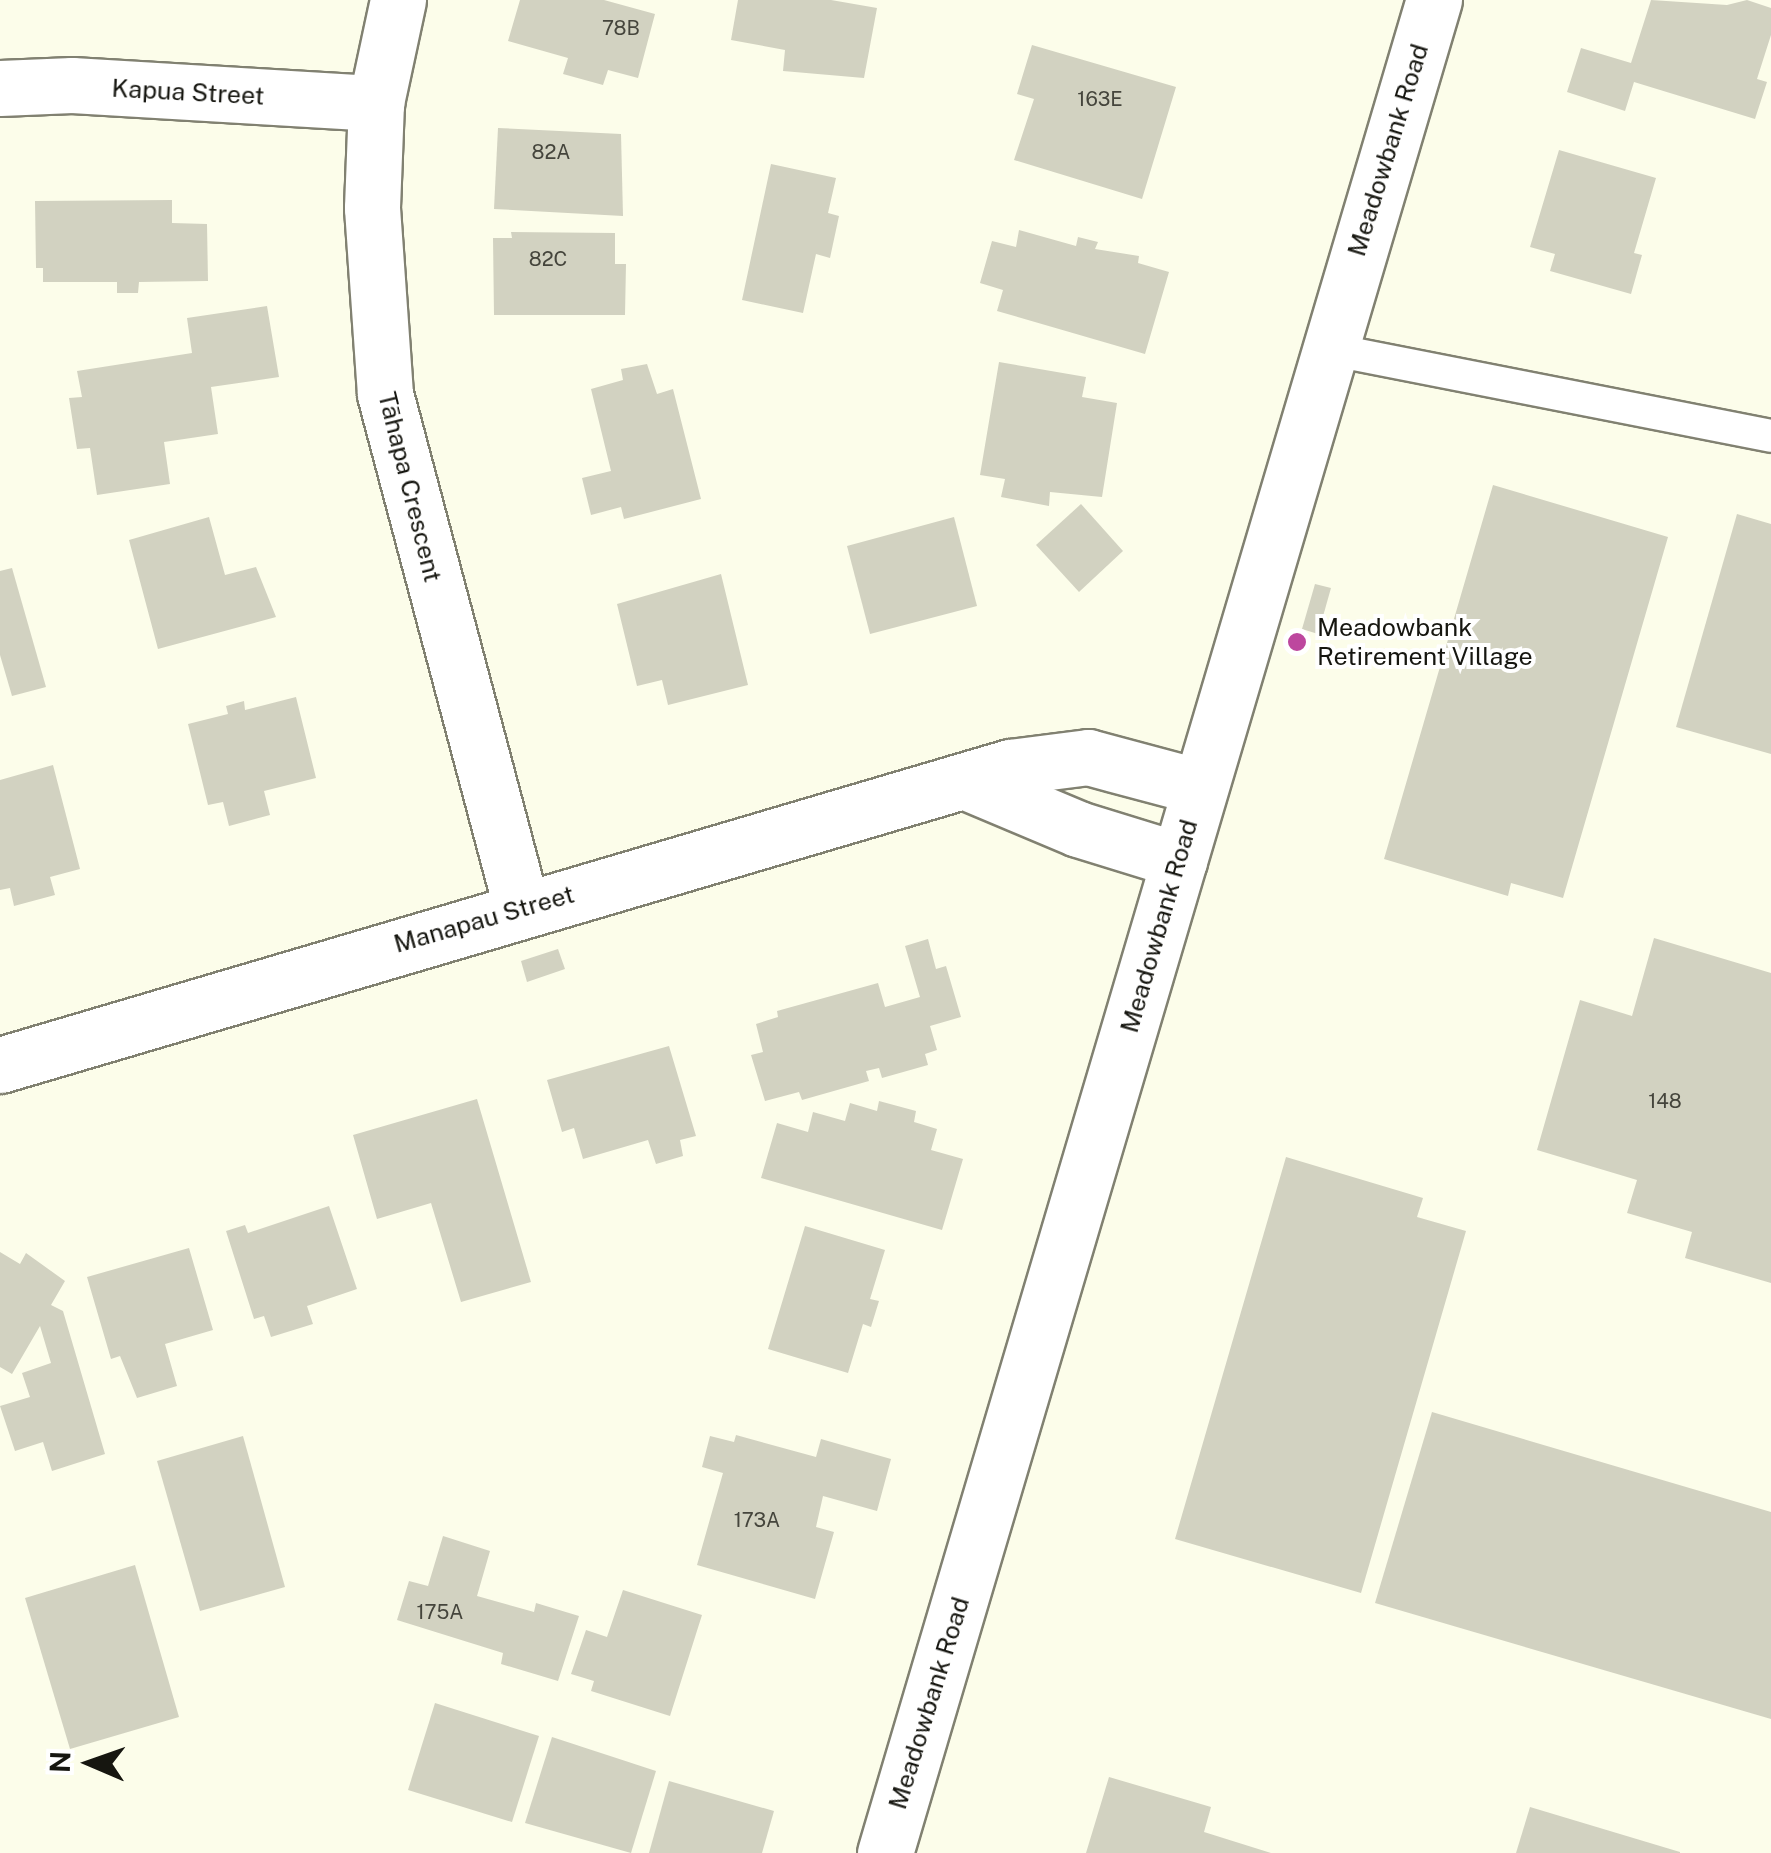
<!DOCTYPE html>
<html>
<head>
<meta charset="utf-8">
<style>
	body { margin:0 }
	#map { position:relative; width:1771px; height:1853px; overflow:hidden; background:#fcfdea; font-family:"Public Sans",sans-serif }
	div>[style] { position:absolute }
	.building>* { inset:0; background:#d2d2c1 }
	.roads { filter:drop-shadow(2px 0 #818171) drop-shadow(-2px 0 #818171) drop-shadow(0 2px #818171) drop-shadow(0 -2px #818171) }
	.service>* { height:32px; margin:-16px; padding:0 16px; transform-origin:16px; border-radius:16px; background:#fff }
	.minor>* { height:55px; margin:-27.5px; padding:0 27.5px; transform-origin:27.5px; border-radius:27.5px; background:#fff }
	.dots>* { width:28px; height:28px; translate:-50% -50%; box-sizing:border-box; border:5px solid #fff; border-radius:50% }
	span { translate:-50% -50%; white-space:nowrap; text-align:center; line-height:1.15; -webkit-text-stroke:8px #fff; paint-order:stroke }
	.number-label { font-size:20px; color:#45453c }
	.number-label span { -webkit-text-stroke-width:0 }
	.street-label { font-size:25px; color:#161610 }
	.poi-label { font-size:25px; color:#161610 }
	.left { translate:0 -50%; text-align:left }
	.north { position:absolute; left:40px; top:1713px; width:100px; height:100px; -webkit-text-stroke:8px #fff; paint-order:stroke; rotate:272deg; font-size:28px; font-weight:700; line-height:40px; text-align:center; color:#161610 }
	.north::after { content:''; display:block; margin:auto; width:35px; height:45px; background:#161610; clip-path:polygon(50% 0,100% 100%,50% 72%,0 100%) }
</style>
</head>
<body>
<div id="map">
	<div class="building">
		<i style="clip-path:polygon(520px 0,604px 0,655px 14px,638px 78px,608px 70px,603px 85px,563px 74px,568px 58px,508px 41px)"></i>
		<i style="clip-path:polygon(738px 0,831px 0,877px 8px,864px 78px,783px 71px,785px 50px,731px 40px)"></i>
		<i style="clip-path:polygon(1651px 0,1727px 5px,1747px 0,1771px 8px,1771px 35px,1757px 79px,1767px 82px,1755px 119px,1634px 82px,1625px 111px,1567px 92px,1581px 48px,1631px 63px)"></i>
		<i style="clip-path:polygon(1032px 45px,1176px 87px,1142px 199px,1014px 160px,1034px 99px,1017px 94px)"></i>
		<i style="clip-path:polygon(498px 128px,621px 134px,623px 216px,494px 209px)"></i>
		<i style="clip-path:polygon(1559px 150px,1656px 178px,1634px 253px,1642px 255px,1631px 294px,1550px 271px,1555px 254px,1530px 247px)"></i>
		<i style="clip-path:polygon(771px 164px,836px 178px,828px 213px,839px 216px,830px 258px,816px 254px,803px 313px,742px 300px)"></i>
		<i style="clip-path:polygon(172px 200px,172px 223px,207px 224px,208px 281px,139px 282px,138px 293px,117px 293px,117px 282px,43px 282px,43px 268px,36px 268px,35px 201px)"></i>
		<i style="clip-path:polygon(1019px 230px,1076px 246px,1078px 237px,1098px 242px,1095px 249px,1139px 256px,1138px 263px,1169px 272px,1145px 354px,997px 311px,1003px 290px,980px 283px,992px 241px,1016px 247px)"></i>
		<i style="clip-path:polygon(511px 232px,615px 233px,615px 264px,626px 264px,625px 315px,494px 315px,493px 238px,512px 238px)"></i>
		<i style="clip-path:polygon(267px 306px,279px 377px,211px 387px,218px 434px,164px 442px,170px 484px,97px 495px,90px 448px,77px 449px,69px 398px,82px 397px,77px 371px,192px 353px,187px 318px)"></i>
		<i style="clip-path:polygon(999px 362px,1086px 377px,1082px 397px,1117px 403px,1102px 497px,1050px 492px,1049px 506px,1001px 497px,1005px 479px,980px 475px)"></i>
		<i style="clip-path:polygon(647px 364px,657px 394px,673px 389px,701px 499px,624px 519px,621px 507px,591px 515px,582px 478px,611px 471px,591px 389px,623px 380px,621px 369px)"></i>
		<i style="clip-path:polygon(1493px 485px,1668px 537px,1563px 898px,1511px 883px,1508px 896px,1384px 859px)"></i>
		<i style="clip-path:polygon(1081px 504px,1123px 551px,1079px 592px,1036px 545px)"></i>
		<i style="clip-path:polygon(1737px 514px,1771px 524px,1771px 754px,1676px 727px)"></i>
		<i style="clip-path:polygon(209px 517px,225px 575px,256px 567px,276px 617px,158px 649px,129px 540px)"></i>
		<i style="clip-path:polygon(954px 517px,977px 606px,870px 634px,847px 546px)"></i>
		<i style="clip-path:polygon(12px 568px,46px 687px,12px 696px,0 655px,0 571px)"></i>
		<i style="clip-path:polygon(721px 574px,748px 685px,668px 705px,662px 680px,637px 686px,617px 604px)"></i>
		<i style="clip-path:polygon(1315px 584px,1331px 588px,1318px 634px,1302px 629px)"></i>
		<i style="clip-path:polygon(296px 697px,316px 778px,264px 791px,270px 815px,229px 826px,223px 802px,208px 805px,188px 724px,228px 714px,226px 706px,244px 701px,245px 710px)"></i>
		<i style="clip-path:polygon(53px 765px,80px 869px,50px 877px,55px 895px,14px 906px,10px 888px,0 890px,0 780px)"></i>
		<i style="clip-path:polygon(1654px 938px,1771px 973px,1771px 1283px,1685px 1258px,1692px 1232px,1627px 1213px,1637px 1180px,1537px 1150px,1580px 1000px,1632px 1016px)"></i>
		<i style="clip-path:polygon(928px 939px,936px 969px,946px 966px,961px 1017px,930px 1026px,937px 1050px,925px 1054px,928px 1065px,882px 1078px,879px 1068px,866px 1071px,869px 1081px,802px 1100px,799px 1092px,765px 1101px,751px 1055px,763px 1052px,756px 1024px,778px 1017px,777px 1011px,878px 983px,885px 1007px,920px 997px,905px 946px)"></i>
		<i style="clip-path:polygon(558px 949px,565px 969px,527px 982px,521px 961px)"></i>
		<i style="clip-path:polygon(669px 1046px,696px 1136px,680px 1140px,683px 1156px,656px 1164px,648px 1140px,583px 1159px,574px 1128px,562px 1132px,547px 1080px)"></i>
		<i style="clip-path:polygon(477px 1099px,531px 1282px,461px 1302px,431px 1203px,377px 1219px,353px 1135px)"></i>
		<i style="clip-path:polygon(879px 1101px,916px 1111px,914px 1122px,937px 1129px,931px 1150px,963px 1159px,942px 1230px,761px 1178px,777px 1123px,808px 1132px,813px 1112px,845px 1121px,850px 1103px,877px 1111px)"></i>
		<i style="clip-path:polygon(1286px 1157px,1423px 1198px,1417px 1217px,1466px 1231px,1361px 1593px,1175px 1539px)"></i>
		<i style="clip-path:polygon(329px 1206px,357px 1289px,307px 1306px,313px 1324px,271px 1337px,264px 1316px,254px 1319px,226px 1231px,245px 1225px,248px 1233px)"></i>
		<i style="clip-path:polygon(805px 1226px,885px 1250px,870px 1299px,879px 1301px,871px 1327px,863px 1324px,848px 1373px,768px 1349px)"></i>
		<i style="clip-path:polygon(189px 1248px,213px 1330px,165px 1344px,177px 1386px,137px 1398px,120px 1356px,111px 1359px,87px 1277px)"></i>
		<i style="clip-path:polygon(0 1252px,20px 1264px,26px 1253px,65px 1281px,51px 1305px,63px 1311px,105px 1454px,52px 1471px,43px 1442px,15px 1451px,0 1406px,30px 1397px,22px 1373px,51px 1363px,40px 1326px,12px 1374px,0 1367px)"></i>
		<i style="clip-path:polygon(1432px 1412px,1771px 1512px,1771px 1719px,1375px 1603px)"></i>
		<i style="clip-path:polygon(736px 1435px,816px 1457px,821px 1439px,891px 1459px,877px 1511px,823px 1496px,816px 1527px,834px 1532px,815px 1599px,697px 1565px,723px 1473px,702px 1467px,710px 1436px,734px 1442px)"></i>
		<i style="clip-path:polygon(243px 1436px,285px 1587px,200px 1611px,157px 1461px)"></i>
		<i style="clip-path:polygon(443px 1536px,490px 1551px,477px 1596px,534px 1612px,536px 1603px,579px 1616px,558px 1681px,501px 1664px,503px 1653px,397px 1620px,409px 1581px,428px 1586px)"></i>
		<i style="clip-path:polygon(135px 1565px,179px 1717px,70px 1749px,25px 1598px)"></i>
		<i style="clip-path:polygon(623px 1590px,702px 1615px,670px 1716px,591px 1691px,594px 1681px,571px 1674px,586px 1630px,607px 1637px)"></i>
		<i style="clip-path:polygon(435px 1703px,539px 1736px,512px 1822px,408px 1790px)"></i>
		<i style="clip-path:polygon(552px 1737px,656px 1771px,631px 1853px,525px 1823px)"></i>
		<i style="clip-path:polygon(1109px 1777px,1211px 1807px,1204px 1832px,1271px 1853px,1086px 1853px)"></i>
		<i style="clip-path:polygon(669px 1781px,774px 1811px,762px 1853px,649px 1853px)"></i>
		<i style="clip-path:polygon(1530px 1807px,1680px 1852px,1680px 1853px,1516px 1853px)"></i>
	</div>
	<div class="roads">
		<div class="service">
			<i style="left:1328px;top:349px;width:451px;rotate:11.1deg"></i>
		</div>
		<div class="minor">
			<i style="left:398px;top:0;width:105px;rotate:102.1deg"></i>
			<i style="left:376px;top:103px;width:105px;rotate:92.2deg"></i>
			<i style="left:372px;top:208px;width:186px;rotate:86deg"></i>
			<i style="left:385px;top:394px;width:530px;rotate:75.12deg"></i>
			<i style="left:0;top:88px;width:72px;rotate:-2.4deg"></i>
			<i style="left:72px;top:85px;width:305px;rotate:3.4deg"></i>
			<i style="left:971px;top:784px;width:116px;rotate:22.8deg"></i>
			<i style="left:1078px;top:829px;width:106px;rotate:17.1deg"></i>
			<i style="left:0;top:1065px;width:1053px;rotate:-16.44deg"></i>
			<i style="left:1010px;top:767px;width:79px;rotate:-7.3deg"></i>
			<i style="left:1088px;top:757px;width:116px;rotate:15deg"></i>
			<i style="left:885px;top:1853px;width:1933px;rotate:-73.5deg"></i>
		</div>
	</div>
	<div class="dots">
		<i style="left:1297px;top:642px;background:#bd479e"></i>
	</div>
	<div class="number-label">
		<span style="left:621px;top:28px">78B</span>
		<span style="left:1100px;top:99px">163E</span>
		<span style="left:551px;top:152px">82A</span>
		<span style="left:548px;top:259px">82C</span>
		<span style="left:1665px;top:1101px">148</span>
		<span style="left:757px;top:1520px">173A</span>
		<span style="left:440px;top:1612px">175A</span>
	</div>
	<div class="street-label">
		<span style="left:188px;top:92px;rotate:3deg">Kapua Street</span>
		<span style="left:1388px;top:150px;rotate:-73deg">Meadowbank Road</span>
		<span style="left:410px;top:487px;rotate:76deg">Tāhapa Crescent</span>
		<span style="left:484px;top:919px;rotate:-16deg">Manapau Street</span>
		<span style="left:1159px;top:926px;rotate:-74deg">Meadowbank Road</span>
		<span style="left:929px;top:1703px;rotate:-73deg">Meadowbank Road</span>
	</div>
	<div class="poi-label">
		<span class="left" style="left:1317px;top:642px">Meadowbank<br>Retirement Village</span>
	</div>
	<div class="north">N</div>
</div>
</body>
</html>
